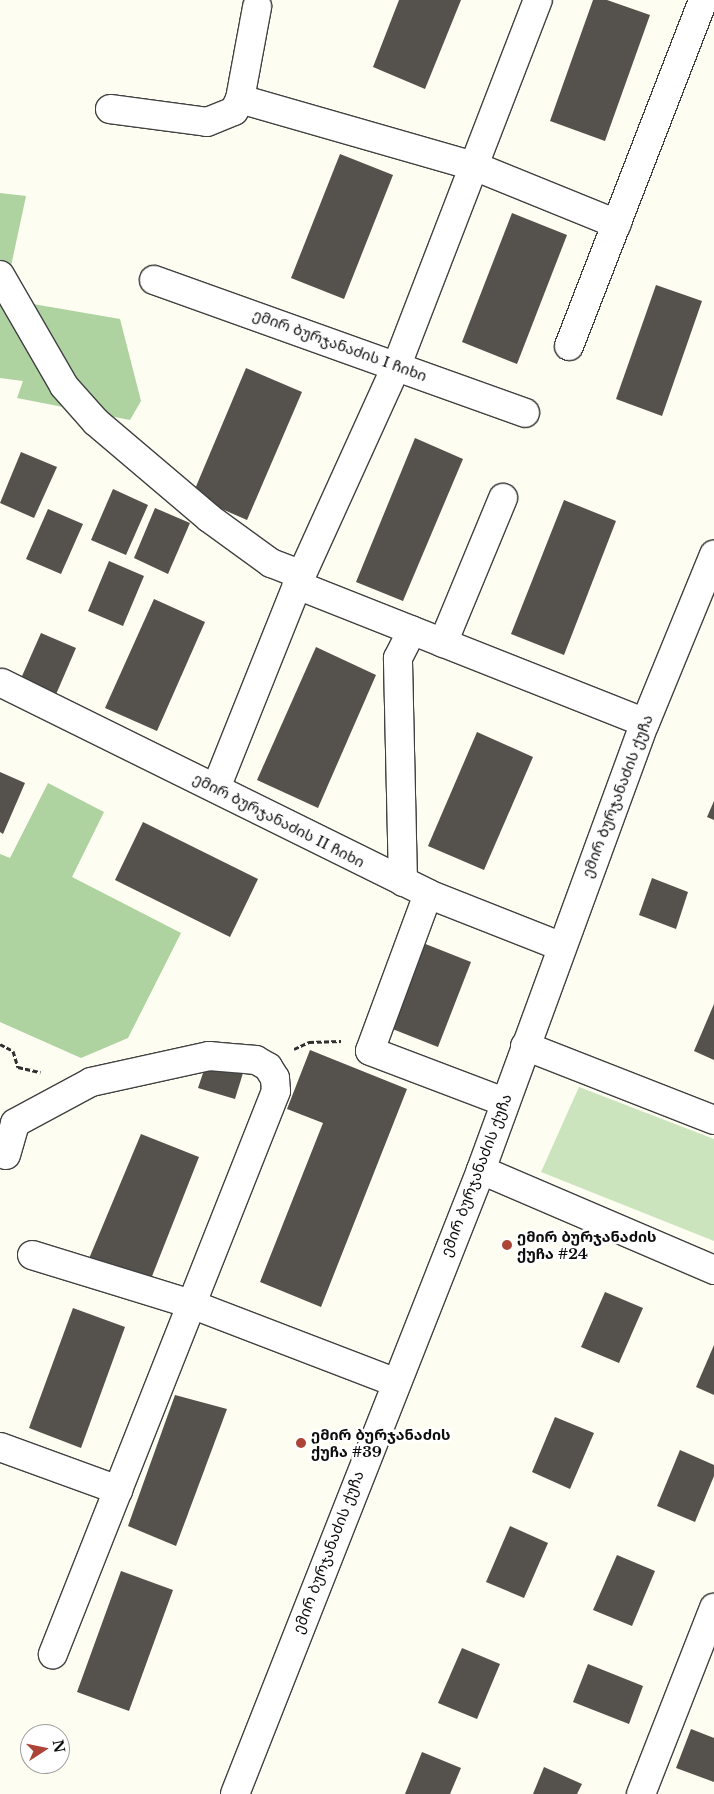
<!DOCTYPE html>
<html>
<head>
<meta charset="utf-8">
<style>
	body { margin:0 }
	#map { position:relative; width:714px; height:1794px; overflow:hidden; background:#fdfdf1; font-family:"Libre Baskerville","Noto Sans Georgian",serif }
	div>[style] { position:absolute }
	.green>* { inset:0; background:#cce4be }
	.forest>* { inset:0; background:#aed2a0 }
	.building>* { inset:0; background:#55514c }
	.path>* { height:3px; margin-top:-1.5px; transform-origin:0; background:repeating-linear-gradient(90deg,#303030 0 5px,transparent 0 7.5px) }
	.roads { filter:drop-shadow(1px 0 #414141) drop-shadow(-1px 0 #414141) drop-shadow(0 1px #414141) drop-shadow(0 -1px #414141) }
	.minor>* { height:28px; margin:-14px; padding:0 14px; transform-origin:14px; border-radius:14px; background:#fff }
	.dots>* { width:14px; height:14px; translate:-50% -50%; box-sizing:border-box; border:2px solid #fff; border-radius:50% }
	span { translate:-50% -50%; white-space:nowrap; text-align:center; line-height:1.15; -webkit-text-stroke:5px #fff; paint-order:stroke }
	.street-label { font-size:15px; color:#0e0e0e }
	.poi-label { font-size:15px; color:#0e0e0e; font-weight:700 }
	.left { translate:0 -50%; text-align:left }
	.north { position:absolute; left:20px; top:1724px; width:50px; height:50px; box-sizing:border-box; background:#fff; border:1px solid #9f9f9f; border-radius:50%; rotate:79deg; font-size:14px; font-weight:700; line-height:20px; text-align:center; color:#0e0e0e }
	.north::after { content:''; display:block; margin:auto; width:18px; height:22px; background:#ac4538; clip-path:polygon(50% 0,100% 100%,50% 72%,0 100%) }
</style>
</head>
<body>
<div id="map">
	<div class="green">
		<i style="clip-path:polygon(579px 1087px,714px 1139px,714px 1241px,541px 1172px)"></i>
	</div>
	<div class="forest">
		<i style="clip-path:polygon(0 193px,26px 196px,4px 299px,120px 319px,141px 401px,130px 420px,17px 398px,23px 381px,0 378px)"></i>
		<i style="clip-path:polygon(48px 783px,104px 812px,72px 877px,181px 933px,128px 1038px,81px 1058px,0 1022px,0 854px,10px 858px)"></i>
	</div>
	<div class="building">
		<i style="clip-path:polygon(399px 0,461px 0,425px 89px,373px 67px)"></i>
		<i style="clip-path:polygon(593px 0,607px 0,650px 15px,605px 141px,550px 121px)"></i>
		<i style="clip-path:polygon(340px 154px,393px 175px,344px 299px,291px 278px)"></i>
		<i style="clip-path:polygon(512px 213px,567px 235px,517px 364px,462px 342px)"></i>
		<i style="clip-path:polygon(656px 285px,702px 301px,662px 416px,616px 399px)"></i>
		<i style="clip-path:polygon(246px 368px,302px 392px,247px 520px,192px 496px)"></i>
		<i style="clip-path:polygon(415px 438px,463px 459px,403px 601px,356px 582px)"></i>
		<i style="clip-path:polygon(21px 452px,57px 467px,34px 518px,0 503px)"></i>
		<i style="clip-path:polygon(113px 489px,148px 505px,126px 555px,91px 540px)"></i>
		<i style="clip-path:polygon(564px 500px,616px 521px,564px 655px,511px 634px)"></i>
		<i style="clip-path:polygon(155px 508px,190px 523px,168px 574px,134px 558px)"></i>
		<i style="clip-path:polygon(48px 509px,83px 524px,61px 574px,26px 559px)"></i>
		<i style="clip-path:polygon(109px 561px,144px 576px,123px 626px,88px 611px)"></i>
		<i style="clip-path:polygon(154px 599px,205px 622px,157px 731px,105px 708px)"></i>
		<i style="clip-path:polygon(41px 633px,76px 648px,54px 699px,19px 683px)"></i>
		<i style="clip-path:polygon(316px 647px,376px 675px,318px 808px,257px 780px)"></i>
		<i style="clip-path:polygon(477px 732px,533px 757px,484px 870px,428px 846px)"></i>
		<i style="clip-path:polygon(0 772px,25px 783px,3px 834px,0 832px)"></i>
		<i style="clip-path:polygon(714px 801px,714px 820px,707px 817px)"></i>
		<i style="clip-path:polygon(143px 822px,258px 879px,230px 937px,115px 880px)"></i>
		<i style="clip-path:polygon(652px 878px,688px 892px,676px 929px,639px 915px)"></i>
		<i style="clip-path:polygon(423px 943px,471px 962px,438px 1047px,390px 1028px)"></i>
		<i style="clip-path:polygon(714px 1004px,714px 1060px,694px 1051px)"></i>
		<i style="clip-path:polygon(310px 1050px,407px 1089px,321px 1307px,260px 1282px,323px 1123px,287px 1109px)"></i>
		<i style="clip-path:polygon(207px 1061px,243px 1073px,235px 1099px,198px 1088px)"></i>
		<i style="clip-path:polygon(141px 1134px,199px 1157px,147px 1289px,88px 1261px)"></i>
		<i style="clip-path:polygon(605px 1292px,643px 1308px,619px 1363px,581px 1347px)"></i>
		<i style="clip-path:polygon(73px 1308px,125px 1327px,81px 1448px,29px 1428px)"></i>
		<i style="clip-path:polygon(714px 1345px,714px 1395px,696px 1387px)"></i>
		<i style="clip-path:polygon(175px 1395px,227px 1409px,176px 1546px,128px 1526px)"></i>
		<i style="clip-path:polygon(555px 1417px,594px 1433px,570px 1489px,532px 1472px)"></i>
		<i style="clip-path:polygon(680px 1450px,714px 1465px,714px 1476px,695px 1522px,657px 1506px)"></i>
		<i style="clip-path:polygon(510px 1526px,548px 1543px,524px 1598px,486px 1582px)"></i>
		<i style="clip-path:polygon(617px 1555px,655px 1571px,632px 1626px,593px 1610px)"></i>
		<i style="clip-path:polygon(121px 1571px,173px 1590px,129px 1711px,77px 1692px)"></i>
		<i style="clip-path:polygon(462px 1648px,500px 1664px,477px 1719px,438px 1703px)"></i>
		<i style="clip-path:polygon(588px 1664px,643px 1686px,629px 1724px,573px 1702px)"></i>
		<i style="clip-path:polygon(691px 1729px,714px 1738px,714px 1782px,676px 1768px)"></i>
		<i style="clip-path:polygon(422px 1752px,461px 1768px,450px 1794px,405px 1794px)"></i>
		<i style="clip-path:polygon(544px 1767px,582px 1784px,577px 1794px,533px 1794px)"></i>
	</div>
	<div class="path">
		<i style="left:0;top:1044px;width:15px;rotate:28deg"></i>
		<i style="left:13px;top:1051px;width:17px;rotate:73deg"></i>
		<i style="left:18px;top:1067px;width:23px;rotate:13deg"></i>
		<i style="left:294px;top:1049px;width:17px;rotate:-25deg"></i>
		<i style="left:309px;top:1042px;width:32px;rotate:-2deg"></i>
	</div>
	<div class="roads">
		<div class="minor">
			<i style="left:240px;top:99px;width:243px;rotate:16deg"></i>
			<i style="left:474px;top:166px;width:154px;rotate:22.1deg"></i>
			<i style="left:110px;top:109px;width:98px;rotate:7.6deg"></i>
			<i style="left:207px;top:122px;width:29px;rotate:-22deg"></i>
			<i style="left:234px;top:111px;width:13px;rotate:-63deg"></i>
			<i style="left:240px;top:99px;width:94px;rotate:-79.5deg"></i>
			<i style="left:0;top:275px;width:128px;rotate:60deg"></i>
			<i style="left:64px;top:386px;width:48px;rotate:48.4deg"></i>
			<i style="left:96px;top:422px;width:148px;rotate:40.3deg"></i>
			<i style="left:209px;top:518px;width:77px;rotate:36deg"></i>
			<i style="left:271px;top:563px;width:33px;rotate:21deg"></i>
			<i style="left:154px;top:280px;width:394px;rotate:19.7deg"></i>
			<i style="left:569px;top:346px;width:371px;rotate:-68.8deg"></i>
			<i style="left:297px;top:585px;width:374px;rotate:21.6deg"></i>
			<i style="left:443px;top:643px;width:157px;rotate:-67.5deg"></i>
			<i style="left:2px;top:683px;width:475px;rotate:26.3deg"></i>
			<i style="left:428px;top:894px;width:142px;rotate:21.5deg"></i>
			<i style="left:216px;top:788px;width:219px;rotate:-68.2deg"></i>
			<i style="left:297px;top:585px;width:242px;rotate:-65.6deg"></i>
			<i style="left:397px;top:365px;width:391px;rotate:-68.9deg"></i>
			<i style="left:403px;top:882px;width:224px;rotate:-91.3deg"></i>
			<i style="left:398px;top:658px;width:31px;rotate:-63deg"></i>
			<i style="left:428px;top:894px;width:167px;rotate:110.3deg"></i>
			<i style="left:370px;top:1051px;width:143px;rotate:20.8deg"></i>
			<i style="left:525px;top:1046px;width:203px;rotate:21.4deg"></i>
			<i style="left:6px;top:1155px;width:33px;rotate:-74deg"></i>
			<i style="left:15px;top:1123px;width:86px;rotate:-28.3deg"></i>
			<i style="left:91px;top:1082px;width:121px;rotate:-12.4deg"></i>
			<i style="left:209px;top:1056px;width:47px;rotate:4.9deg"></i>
			<i style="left:256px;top:1060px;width:14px;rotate:30deg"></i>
			<i style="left:268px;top:1067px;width:13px;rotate:58deg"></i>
			<i style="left:275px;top:1078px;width:13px;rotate:86deg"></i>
			<i style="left:276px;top:1091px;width:606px;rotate:111.61deg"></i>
			<i style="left:481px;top:1170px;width:254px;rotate:23.2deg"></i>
			<i style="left:32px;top:1255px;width:166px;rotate:17.1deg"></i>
			<i style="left:191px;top:1304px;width:217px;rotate:21deg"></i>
			<i style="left:0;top:1447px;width:126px;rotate:20deg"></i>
			<i style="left:235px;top:1794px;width:671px;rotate:-68.48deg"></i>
			<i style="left:481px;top:1170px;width:476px;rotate:-69.9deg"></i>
			<i style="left:645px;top:723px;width:182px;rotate:-67.7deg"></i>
			<i style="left:641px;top:1794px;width:200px;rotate:-68.6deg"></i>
		</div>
	</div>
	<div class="dots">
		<i style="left:507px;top:1245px;background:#ac4538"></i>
		<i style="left:301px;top:1443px;background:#ac4538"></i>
	</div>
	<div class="street-label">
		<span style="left:340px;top:345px;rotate:20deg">ემირ ბურჯანაძის I ჩიხი</span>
		<span style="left:617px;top:796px;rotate:-69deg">ემირ ბურჯანაძის ქუჩა</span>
		<span style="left:279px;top:820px;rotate:27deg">ემირ ბურჯანაძის II ჩიხი</span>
		<span style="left:476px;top:1175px;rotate:-69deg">ემირ ბურჯანაძის ქუჩა</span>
		<span style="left:328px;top:1552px;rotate:-69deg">ემირ ბურჯანაძის ქუჩა</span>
	</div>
	<div class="poi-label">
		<span class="left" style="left:517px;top:1245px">ემირ ბურჯანაძის<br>ქუჩა #24</span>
		<span class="left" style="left:311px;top:1443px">ემირ ბურჯანაძის<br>ქუჩა #39</span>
	</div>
	<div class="north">N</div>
</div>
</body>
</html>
